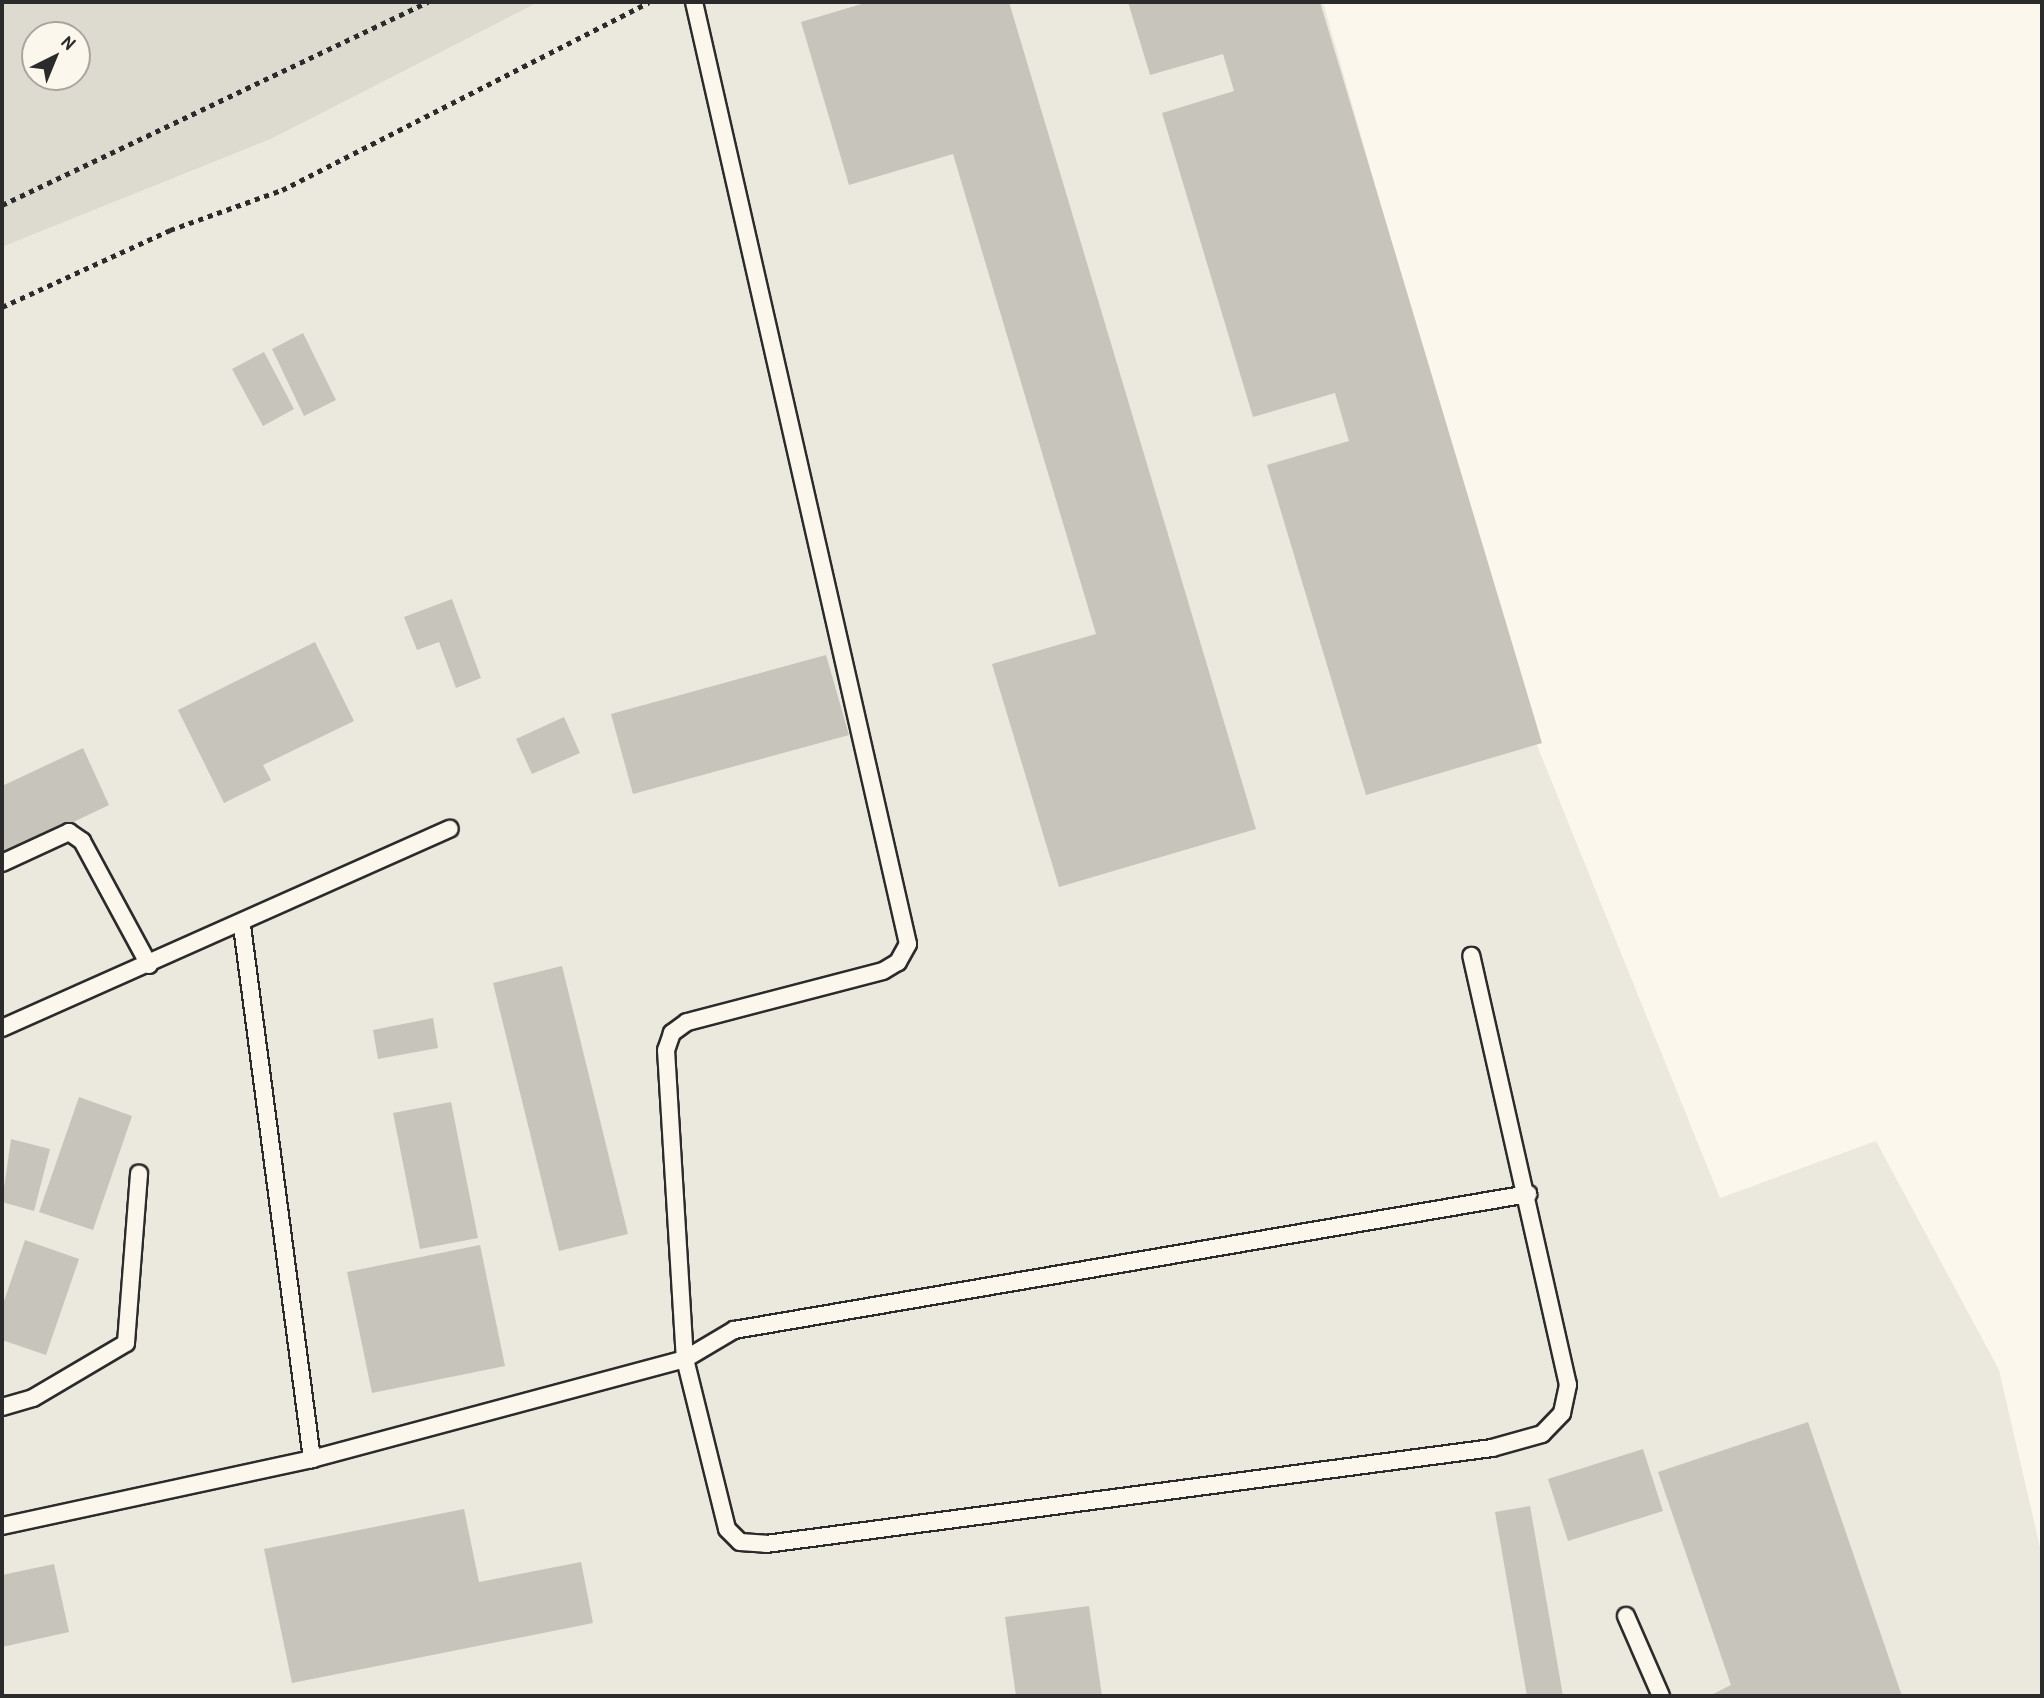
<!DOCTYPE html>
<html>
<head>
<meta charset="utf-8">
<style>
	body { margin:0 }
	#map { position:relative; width:2044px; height:1698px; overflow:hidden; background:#fbf7ec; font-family:"Patrick Hand",sans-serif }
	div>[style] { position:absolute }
	.built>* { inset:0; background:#ebe8de }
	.green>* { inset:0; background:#dddad0 }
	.building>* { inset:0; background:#c7c4bc }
	.path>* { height:4.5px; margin-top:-2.25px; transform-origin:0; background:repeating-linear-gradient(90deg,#2b2b2b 0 5px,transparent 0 10px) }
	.roads { filter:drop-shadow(2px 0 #2b2b2b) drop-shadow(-2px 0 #2b2b2b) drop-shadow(0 2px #2b2b2b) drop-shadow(0 -2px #2b2b2b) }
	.service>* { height:16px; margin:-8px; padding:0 8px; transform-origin:8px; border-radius:8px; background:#fbf7ec }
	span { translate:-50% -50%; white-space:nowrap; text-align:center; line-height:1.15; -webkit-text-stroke:5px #fbf7ec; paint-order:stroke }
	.frame { position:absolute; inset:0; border:4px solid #2b2b2b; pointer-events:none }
	.north { position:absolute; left:21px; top:21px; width:70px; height:70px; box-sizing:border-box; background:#fbf7ec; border:2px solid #a8a59f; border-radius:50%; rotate:43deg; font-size:19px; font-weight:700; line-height:28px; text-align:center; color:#2b2b2b }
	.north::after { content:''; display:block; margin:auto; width:24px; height:32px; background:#2b2b2b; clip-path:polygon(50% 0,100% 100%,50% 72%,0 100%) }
</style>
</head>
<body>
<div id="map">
	<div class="built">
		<i style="clip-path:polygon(539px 2px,1323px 2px,1528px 723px,1720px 1198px,1876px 1141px,1999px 1370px,2042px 1556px,2042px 1696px,2px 1696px,2px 247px,271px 139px)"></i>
	</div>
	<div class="green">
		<i style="clip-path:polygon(evenodd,2px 2px,539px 2px,271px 139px,2px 247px,2px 2px,35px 35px,77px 35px,77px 77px,35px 77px,35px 35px)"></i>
	</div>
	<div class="building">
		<i style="clip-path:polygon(868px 2px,1009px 2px,1256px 829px,1059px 887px,992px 664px,1096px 634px,953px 154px,849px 185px,801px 22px)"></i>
		<i style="clip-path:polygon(1128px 2px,1320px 2px,1542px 743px,1366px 795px,1267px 465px,1349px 441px,1335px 393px,1253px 417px,1162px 113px,1234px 91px,1223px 54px,1150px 75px)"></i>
		<i style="clip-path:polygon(303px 333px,336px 400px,304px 416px,272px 349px)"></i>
		<i style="clip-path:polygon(264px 352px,294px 409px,263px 426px,232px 369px)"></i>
		<i style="clip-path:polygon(452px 599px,481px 678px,456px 688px,439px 642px,417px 650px,404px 617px)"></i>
		<i style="clip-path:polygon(315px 642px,354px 721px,263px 765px,271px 780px,224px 803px,178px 710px)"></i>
		<i style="clip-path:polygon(826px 655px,849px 735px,633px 794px,611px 714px)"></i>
		<i style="clip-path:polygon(564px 717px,580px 753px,532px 774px,516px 739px)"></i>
		<i style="clip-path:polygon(83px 748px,109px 805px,2px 856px,2px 786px)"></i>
		<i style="clip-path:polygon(562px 966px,628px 1234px,559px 1251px,493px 983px)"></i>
		<i style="clip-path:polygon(433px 1018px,438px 1048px,378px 1059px,373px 1030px)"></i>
		<i style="clip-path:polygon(79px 1097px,132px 1116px,93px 1230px,39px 1212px)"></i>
		<i style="clip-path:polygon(451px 1102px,478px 1238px,420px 1249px,393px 1113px)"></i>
		<i style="clip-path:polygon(11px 1139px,50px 1149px,34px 1211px,2px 1202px)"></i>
		<i style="clip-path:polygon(25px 1240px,79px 1259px,46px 1355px,2px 1340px,2px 1307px)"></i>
		<i style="clip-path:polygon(480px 1245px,505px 1366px,372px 1393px,347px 1272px)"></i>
		<i style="clip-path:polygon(1808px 1422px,1902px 1696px,1709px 1696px,1731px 1685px,1658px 1472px)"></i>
		<i style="clip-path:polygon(1643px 1449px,1663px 1511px,1568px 1541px,1548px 1479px)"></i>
		<i style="clip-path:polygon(1530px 1506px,1563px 1696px,1527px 1696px,1495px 1512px)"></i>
		<i style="clip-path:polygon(464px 1509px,479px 1582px,581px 1562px,593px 1623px,292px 1683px,264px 1549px)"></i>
		<i style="clip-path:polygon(54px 1564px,69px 1632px,2px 1647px,2px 1575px)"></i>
		<i style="clip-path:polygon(1089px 1606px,1102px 1696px,1016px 1696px,1005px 1617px)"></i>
	</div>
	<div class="path">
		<i style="left:2px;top:205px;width:472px;rotate:-25.5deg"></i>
		<i style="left:2px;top:307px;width:185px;rotate:-24.6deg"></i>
		<i style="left:170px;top:230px;width:119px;rotate:-19.7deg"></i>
		<i style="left:282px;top:190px;width:412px;rotate:-27.1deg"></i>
	</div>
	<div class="roads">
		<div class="service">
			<i style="left:694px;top:2px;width:966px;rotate:77.2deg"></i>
			<i style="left:908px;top:944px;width:21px;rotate:119deg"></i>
			<i style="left:898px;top:962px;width:17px;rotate:149deg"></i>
			<i style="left:883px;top:971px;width:203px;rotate:165.4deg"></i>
			<i style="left:687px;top:1022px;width:19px;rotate:144deg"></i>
			<i style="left:672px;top:1033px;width:18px;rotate:109deg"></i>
			<i style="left:666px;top:1050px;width:310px;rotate:86.5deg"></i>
			<i style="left:685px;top:1359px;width:175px;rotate:76.1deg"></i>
			<i style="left:727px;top:1529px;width:18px;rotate:45deg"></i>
			<i style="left:740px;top:1542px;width:26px;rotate:4deg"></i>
			<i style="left:766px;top:1544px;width:732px;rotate:-7.53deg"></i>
			<i style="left:1492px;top:1448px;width:52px;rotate:-15.6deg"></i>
			<i style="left:1542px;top:1434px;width:29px;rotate:-46deg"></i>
			<i style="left:1562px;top:1413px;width:29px;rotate:-78deg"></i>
			<i style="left:1568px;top:1385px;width:440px;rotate:-102.7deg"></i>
			<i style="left:2px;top:863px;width:74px;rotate:-24.8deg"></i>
			<i style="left:69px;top:832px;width:16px;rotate:35deg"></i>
			<i style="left:82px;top:841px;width:141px;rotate:61.6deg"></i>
			<i style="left:242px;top:926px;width:538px;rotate:82.52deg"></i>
			<i style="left:2px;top:1028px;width:490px;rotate:-24deg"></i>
			<i style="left:2px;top:1407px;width:32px;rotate:-16deg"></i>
			<i style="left:33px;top:1398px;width:108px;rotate:-30.6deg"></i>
			<i style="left:126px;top:1343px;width:170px;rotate:-85.6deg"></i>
			<i style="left:2px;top:1526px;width:317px;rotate:-12.2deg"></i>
			<i style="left:312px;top:1459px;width:386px;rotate:-15deg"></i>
			<i style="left:685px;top:1359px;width:57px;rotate:-30.6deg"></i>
			<i style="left:734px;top:1330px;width:806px;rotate:-9.72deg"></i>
			<i style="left:1626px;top:1616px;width:87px;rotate:66.4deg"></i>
		</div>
	</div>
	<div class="frame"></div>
	<div class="north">N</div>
</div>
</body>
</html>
